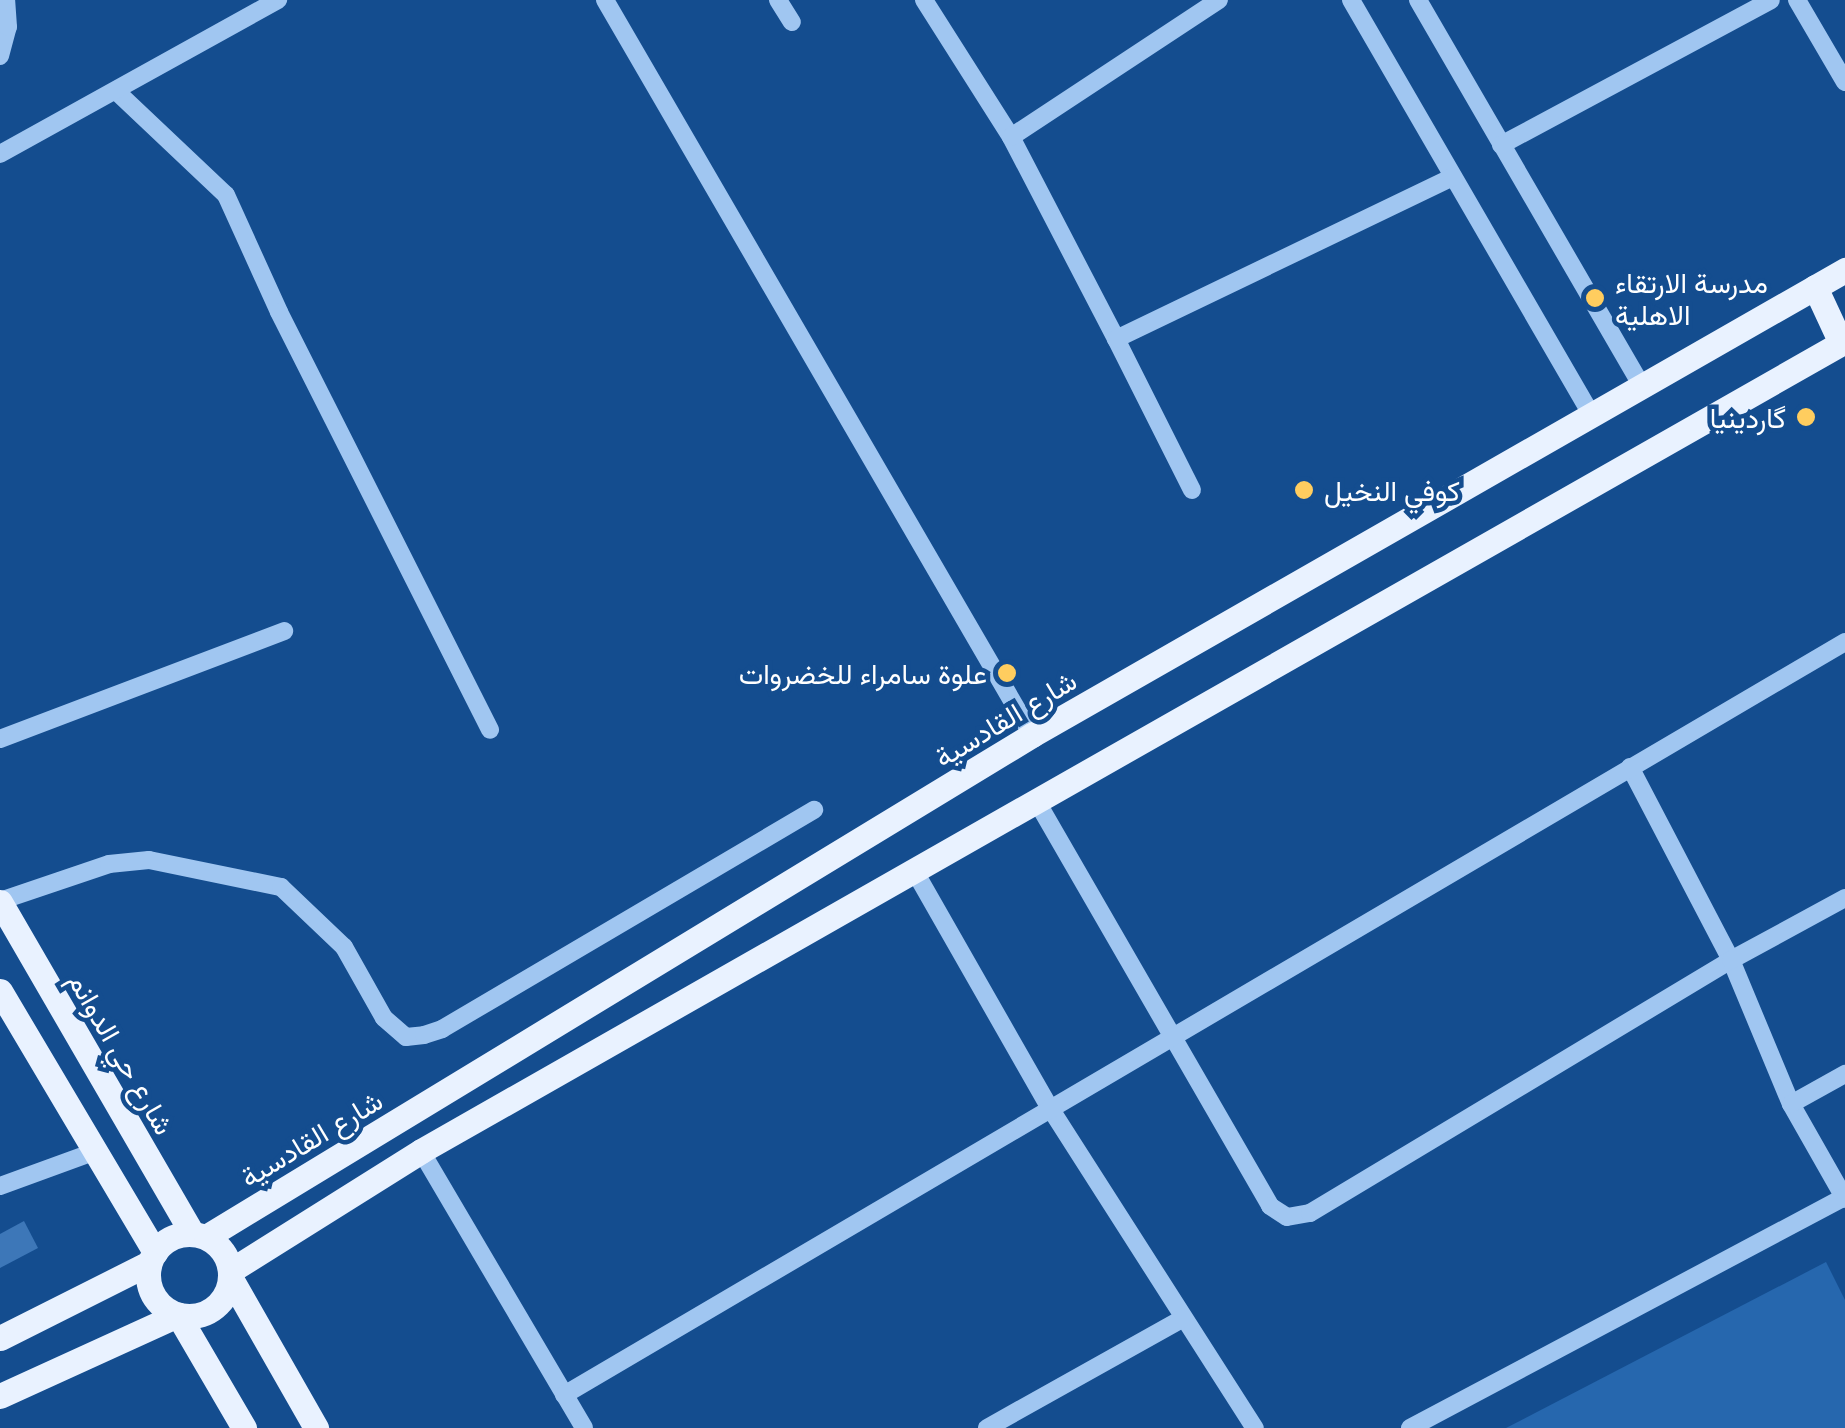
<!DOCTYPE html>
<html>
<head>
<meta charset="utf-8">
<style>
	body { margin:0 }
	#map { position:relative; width:1845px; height:1428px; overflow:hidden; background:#144d8f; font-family:Lato,Vazirmatn,sans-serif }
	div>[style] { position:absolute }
	.green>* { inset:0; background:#2667ae }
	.building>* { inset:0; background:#3d77b8 }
	.minor>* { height:18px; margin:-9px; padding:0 9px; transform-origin:9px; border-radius:9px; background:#a0c6f1 }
	.major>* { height:25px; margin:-12.5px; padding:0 12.5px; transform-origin:12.5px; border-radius:12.5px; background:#e9f2ff }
	.major>.ring { margin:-12.5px; padding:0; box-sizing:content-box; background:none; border:25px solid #e9f2ff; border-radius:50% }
	.dots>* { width:28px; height:28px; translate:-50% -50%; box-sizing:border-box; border:5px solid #144d8f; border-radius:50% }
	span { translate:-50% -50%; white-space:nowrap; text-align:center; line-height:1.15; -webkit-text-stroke:9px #144d8f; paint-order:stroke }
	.poi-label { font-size:28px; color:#fff }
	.left { translate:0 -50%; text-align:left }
	.right { translate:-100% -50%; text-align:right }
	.street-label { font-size:28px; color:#fff }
</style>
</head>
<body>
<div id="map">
	<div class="green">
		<i style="clip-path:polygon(1826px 1262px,1845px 1300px,1845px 1428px,1506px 1428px)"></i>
	</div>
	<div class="building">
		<i style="clip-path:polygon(24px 1221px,38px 1248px,0 1268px,0 1234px)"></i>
	</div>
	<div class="minor">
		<i style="left:605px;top:0;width:850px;rotate:59.85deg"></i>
		<i style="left:778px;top:0;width:26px;rotate:58deg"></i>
		<i style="left:924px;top:0;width:162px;rotate:57.6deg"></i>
		<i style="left:1011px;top:137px;width:228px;rotate:62.5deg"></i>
		<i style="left:1351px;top:0;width:480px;rotate:59.9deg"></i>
		<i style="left:1418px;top:0;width:446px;rotate:59.9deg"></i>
		<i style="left:1797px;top:0;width:95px;rotate:59.7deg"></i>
		<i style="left:0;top:56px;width:30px;rotate:-75deg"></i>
		<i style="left:8px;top:27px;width:27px;rotate:-94deg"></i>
		<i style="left:116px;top:91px;width:151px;rotate:43.4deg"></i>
		<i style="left:226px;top:195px;width:128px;rotate:65.6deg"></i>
		<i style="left:279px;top:312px;width:468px;rotate:63.2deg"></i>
		<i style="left:1011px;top:137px;width:249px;rotate:-33.4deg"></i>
		<i style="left:1501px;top:145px;width:306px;rotate:-28.2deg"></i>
		<i style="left:0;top:154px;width:318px;rotate:-29deg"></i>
		<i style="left:1192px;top:490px;width:169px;rotate:-116.7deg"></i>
		<i style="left:1116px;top:339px;width:374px;rotate:-25.7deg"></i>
		<i style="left:0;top:739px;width:304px;rotate:-20.8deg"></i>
		<i style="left:1630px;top:767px;width:218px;rotate:62.4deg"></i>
		<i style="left:1731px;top:960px;width:156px;rotate:67.4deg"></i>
		<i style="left:1791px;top:1104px;width:109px;rotate:60.4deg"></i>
		<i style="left:1036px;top:800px;width:469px;rotate:60deg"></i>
		<i style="left:1270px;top:1206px;width:20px;rotate:33deg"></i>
		<i style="left:1287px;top:1217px;width:23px;rotate:-10deg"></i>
		<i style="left:1310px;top:1213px;width:491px;rotate:-31deg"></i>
		<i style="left:1731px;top:960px;width:130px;rotate:-28.5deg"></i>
		<i style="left:914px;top:870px;width:274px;rotate:60.3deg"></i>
		<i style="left:1050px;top:1108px;width:380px;rotate:57.4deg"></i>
		<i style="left:0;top:901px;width:115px;rotate:-18.7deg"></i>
		<i style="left:109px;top:864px;width:40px;rotate:-5.7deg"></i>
		<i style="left:149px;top:860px;width:135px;rotate:11.6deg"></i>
		<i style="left:281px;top:887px;width:87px;rotate:43.6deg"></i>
		<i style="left:344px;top:947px;width:81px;rotate:60.6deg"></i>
		<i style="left:384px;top:1018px;width:29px;rotate:41deg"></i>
		<i style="left:406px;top:1037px;width:18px;rotate:-6deg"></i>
		<i style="left:424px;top:1035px;width:19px;rotate:-18deg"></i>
		<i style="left:442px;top:1029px;width:432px;rotate:-30.5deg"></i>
		<i style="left:1791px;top:1104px;width:62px;rotate:-29.1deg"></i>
		<i style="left:421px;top:1151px;width:321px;rotate:59.5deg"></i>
		<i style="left:0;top:1186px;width:102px;rotate:-20deg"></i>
		<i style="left:564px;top:1395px;width:1486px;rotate:-30.45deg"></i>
		<i style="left:987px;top:1428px;width:223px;rotate:-29.2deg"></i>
		<i style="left:1410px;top:1428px;width:492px;rotate:-28deg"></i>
	</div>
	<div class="major">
		<i style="left:1815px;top:287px;width:62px;rotate:65.1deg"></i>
		<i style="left:0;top:902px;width:383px;rotate:59.9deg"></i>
		<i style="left:0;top:991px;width:304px;rotate:59.3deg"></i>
		<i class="ring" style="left:148px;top:1234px;width:57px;height:57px"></i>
		<i style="left:206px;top:1237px;width:967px;rotate:-31.29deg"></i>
		<i style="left:1032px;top:735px;width:937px;rotate:-29.77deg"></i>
		<i style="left:230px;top:1271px;width:226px;rotate:-32.1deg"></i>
		<i style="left:421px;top:1151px;width:1638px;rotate:-29.63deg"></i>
		<i style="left:230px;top:1277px;width:174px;rotate:60.3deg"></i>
		<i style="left:0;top:1338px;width:167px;rotate:-26.7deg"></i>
		<i style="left:0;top:1396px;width:196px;rotate:-24.5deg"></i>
		<i style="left:178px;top:1315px;width:131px;rotate:59.7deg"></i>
	</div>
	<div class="dots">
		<i style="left:1595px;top:298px;background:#ffcd5f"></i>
		<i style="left:1806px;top:417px;background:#ffcd5f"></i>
		<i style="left:1304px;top:490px;background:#ffcd5f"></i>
		<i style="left:1007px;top:673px;background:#ffcd5f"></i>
	</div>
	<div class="poi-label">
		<span class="left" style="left:1615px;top:298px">مدرسة الارتقاء<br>الاهلية</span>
		<span class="right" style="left:1786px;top:417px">گاردينيا</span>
		<span class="left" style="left:1324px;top:490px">كوفي النخيل</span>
		<span class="right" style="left:987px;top:673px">علوة سامراء للخضروات</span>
	</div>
	<div class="street-label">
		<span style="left:1005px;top:718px;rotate:-31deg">شارع القادسية</span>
		<span style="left:122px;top:1053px;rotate:60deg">شارع حي الدوانم</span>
		<span style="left:311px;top:1138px;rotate:-31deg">شارع القادسية</span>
	</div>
</div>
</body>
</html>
